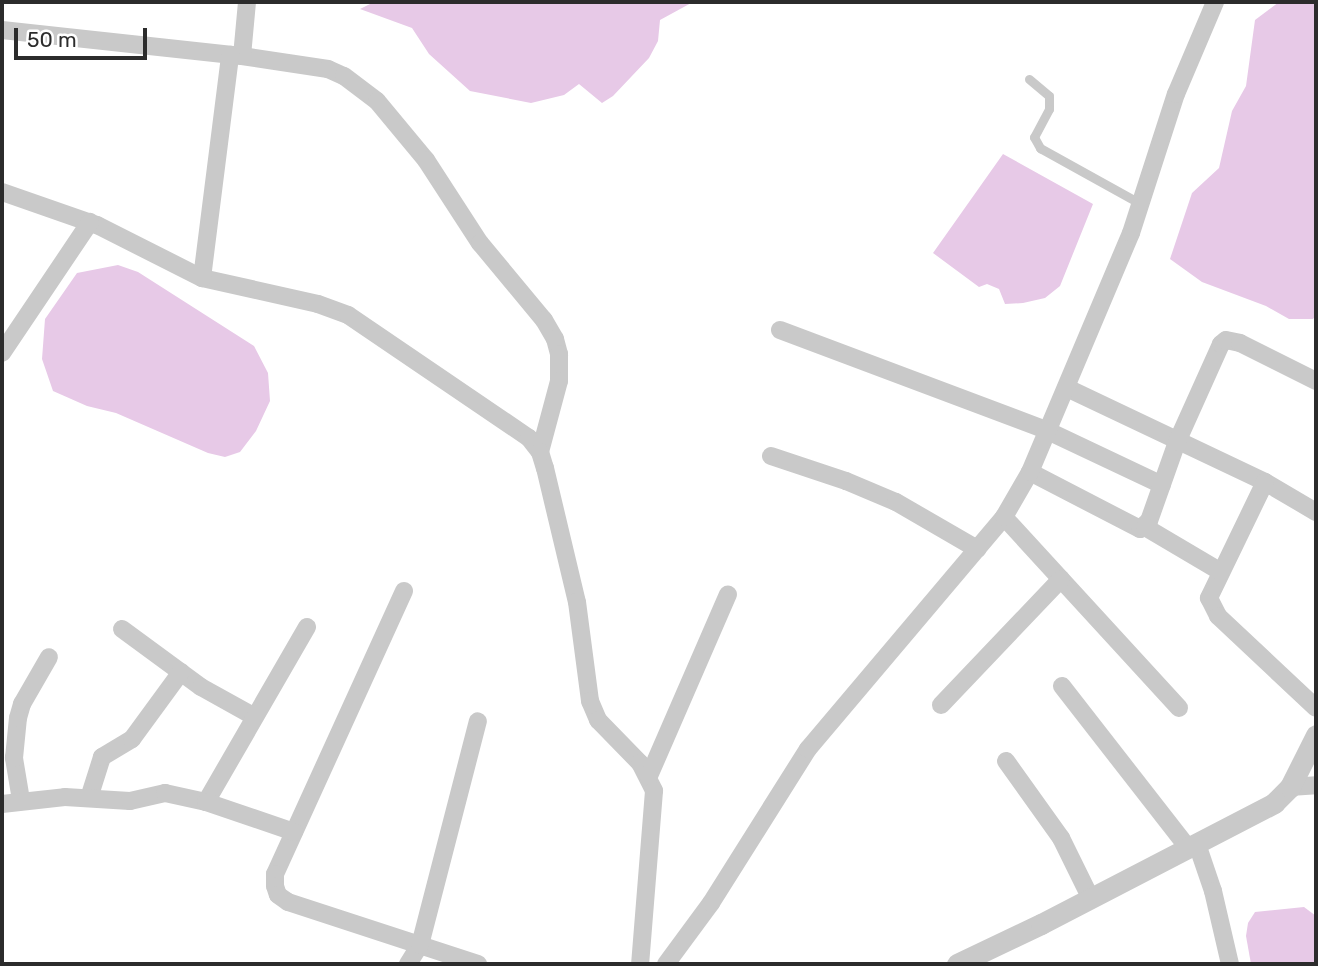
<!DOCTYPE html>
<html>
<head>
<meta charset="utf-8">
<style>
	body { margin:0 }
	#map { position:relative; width:1318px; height:966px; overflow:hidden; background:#fff; font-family:Rubik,sans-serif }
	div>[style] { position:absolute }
	.water>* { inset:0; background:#e7c9e7 }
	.service>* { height:9px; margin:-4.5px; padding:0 4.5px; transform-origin:4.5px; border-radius:4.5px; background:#c9c9c9 }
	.minor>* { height:18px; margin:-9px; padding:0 9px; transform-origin:9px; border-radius:9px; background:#c9c9c9 }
	.tertiary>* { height:21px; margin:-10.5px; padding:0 10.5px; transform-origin:10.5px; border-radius:10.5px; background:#c9c9c9 }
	span { translate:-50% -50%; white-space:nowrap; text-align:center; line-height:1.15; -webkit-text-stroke:7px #fff; paint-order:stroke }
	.frame { position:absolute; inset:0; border:4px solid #2c2c2c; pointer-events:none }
	.scale { position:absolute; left:14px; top:28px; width:133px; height:32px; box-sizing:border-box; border:4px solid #2c2c2c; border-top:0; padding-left:9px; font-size:21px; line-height:24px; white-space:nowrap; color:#2c2c2c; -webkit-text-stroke:5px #fff; paint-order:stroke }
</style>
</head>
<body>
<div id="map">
	<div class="water">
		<i style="clip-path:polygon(374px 2px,693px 2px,660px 20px,658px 41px,649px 58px,613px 96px,602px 103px,579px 84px,564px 95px,531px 103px,470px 91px,429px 54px,412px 28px,360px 9px)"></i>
		<i style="clip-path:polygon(1279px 2px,1316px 2px,1316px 315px,1313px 319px,1289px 319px,1266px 306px,1202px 282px,1170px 259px,1192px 193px,1219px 168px,1232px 111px,1246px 86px,1255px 20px)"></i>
		<i style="clip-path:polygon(1003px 154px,1093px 204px,1060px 286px,1045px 298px,1023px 303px,1005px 304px,999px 289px,987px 284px,979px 287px,933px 253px)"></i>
		<i style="clip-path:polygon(118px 265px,138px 272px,254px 346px,268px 373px,270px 401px,256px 431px,240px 452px,225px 457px,208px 453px,116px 413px,87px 406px,53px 391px,42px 359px,45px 319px,77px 273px)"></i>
		<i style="clip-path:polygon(1304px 907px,1316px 916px,1316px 964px,1251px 964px,1246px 936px,1248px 923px,1255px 912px)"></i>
	</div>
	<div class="service">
		<i style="left:1029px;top:79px;width:26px;rotate:40deg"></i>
		<i style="left:1049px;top:96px;width:13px;rotate:90deg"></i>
		<i style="left:1049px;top:109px;width:32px;rotate:118deg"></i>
		<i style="left:1034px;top:137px;width:13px;rotate:61deg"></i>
		<i style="left:1040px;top:148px;width:115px;rotate:29deg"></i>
	</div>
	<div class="minor">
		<i style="left:2px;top:30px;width:241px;rotate:6.2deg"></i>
		<i style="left:242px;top:56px;width:87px;rotate:8.6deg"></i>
		<i style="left:328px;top:69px;width:17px;rotate:24deg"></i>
		<i style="left:344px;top:76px;width:41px;rotate:37.1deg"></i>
		<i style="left:377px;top:101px;width:77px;rotate:50.3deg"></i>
		<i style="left:426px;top:160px;width:99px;rotate:57deg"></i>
		<i style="left:480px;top:243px;width:100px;rotate:50.3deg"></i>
		<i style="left:544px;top:320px;width:22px;rotate:60deg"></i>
		<i style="left:555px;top:339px;width:16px;rotate:75deg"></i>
		<i style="left:559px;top:354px;width:27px;rotate:90deg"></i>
		<i style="left:559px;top:381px;width:73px;rotate:105deg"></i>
		<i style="left:242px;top:56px;width:54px;rotate:-84.7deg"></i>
		<i style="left:2px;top:192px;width:101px;rotate:19.2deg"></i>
		<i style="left:97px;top:225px;width:118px;rotate:26.8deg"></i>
		<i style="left:202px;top:278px;width:119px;rotate:12.6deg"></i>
		<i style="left:318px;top:304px;width:32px;rotate:20deg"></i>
		<i style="left:348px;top:315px;width:219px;rotate:34.2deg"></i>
		<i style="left:529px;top:438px;width:18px;rotate:52deg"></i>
		<i style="left:540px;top:452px;width:17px;rotate:73deg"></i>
		<i style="left:545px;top:468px;width:138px;rotate:76.6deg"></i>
		<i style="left:577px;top:602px;width:100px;rotate:82.5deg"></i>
		<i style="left:590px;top:701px;width:21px;rotate:67deg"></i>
		<i style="left:598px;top:720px;width:60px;rotate:45.7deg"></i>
		<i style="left:640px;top:763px;width:31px;rotate:63deg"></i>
		<i style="left:654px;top:791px;width:174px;rotate:94.6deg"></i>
		<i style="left:202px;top:278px;width:225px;rotate:-82.8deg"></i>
		<i style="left:780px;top:330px;width:286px;rotate:20.6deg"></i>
		<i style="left:1048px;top:431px;width:126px;rotate:25.3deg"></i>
		<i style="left:2px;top:353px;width:158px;rotate:-56.1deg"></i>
		<i style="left:1067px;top:388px;width:219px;rotate:25.4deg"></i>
		<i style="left:1265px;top:482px;width:59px;rotate:30.5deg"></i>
		<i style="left:771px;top:456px;width:79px;rotate:18.4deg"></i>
		<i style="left:846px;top:481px;width:54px;rotate:22.8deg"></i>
		<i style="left:896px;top:502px;width:94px;rotate:30.1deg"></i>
		<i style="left:1030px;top:472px;width:124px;rotate:27.4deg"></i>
		<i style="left:1140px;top:529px;width:12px;rotate:-42deg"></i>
		<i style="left:1149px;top:521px;width:84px;rotate:-70.5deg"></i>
		<i style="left:1177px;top:442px;width:107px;rotate:-65.8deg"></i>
		<i style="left:1221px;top:344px;width:6px;rotate:-39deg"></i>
		<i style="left:1226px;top:340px;width:14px;rotate:12deg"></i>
		<i style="left:1240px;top:343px;width:85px;rotate:26.6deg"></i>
		<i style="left:1265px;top:482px;width:129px;rotate:115.8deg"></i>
		<i style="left:1209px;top:598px;width:20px;rotate:63deg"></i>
		<i style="left:1218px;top:616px;width:134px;rotate:43.2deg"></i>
		<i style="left:1004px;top:517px;width:259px;rotate:47.5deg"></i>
		<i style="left:1145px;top:527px;width:88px;rotate:30.6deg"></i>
		<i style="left:404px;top:591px;width:311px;rotate:114.5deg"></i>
		<i style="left:275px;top:874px;width:12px;rotate:90deg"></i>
		<i style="left:275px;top:886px;width:9px;rotate:72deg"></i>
		<i style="left:278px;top:895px;width:12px;rotate:35deg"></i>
		<i style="left:288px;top:902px;width:200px;rotate:18.1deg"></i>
		<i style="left:122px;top:629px;width:98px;rotate:36.3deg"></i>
		<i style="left:201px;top:687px;width:60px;rotate:29.1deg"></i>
		<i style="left:1062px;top:686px;width:207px;rotate:52.1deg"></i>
		<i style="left:941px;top:705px;width:174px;rotate:-46.4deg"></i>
		<i style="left:1006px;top:761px;width:95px;rotate:54.5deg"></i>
		<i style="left:1061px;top:838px;width:68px;rotate:63.8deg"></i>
		<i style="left:649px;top:776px;width:198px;rotate:-66.5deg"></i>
		<i style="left:1290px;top:787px;width:26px;rotate:-4deg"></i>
		<i style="left:89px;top:798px;width:43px;rotate:-72.4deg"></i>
		<i style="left:102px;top:757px;width:35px;rotate:-31deg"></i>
		<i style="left:132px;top:739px;width:83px;rotate:-53.8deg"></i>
		<i style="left:21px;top:800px;width:43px;rotate:-99.5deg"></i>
		<i style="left:14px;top:758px;width:40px;rotate:-84.3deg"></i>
		<i style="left:18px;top:718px;width:15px;rotate:-74deg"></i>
		<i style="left:22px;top:704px;width:54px;rotate:-60.1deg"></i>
		<i style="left:206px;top:802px;width:202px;rotate:-60deg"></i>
		<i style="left:2px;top:804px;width:63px;rotate:-6.3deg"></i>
		<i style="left:65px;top:797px;width:65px;rotate:3.5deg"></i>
		<i style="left:130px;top:801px;width:36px;rotate:-13deg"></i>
		<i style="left:165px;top:793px;width:42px;rotate:12.4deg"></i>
		<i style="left:206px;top:802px;width:93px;rotate:18.8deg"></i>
		<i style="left:1197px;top:844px;width:50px;rotate:71.2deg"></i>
		<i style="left:1213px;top:891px;width:75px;rotate:76.9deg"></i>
		<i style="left:408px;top:964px;width:22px;rotate:-58deg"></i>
		<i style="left:420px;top:945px;width:231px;rotate:-75.5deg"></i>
		<i style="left:666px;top:964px;width:76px;rotate:-53.6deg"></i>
		<i style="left:711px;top:903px;width:182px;rotate:-57.8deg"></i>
		<i style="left:808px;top:749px;width:304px;rotate:-49.8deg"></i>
		<i style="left:1004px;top:517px;width:52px;rotate:-60deg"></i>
		<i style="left:1030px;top:472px;width:259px;rotate:-67.1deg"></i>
		<i style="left:1131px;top:233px;width:146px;rotate:-72.1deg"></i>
		<i style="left:1176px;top:94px;width:100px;rotate:-67deg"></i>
	</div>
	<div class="tertiary">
		<i style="left:957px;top:964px;width:93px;rotate:-25.5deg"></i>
		<i style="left:1041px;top:924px;width:263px;rotate:-27.4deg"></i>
		<i style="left:1274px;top:803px;width:23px;rotate:-45deg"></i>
		<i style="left:1290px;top:787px;width:58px;rotate:-63.4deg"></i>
	</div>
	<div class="frame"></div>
	<div class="scale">50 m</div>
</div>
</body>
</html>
